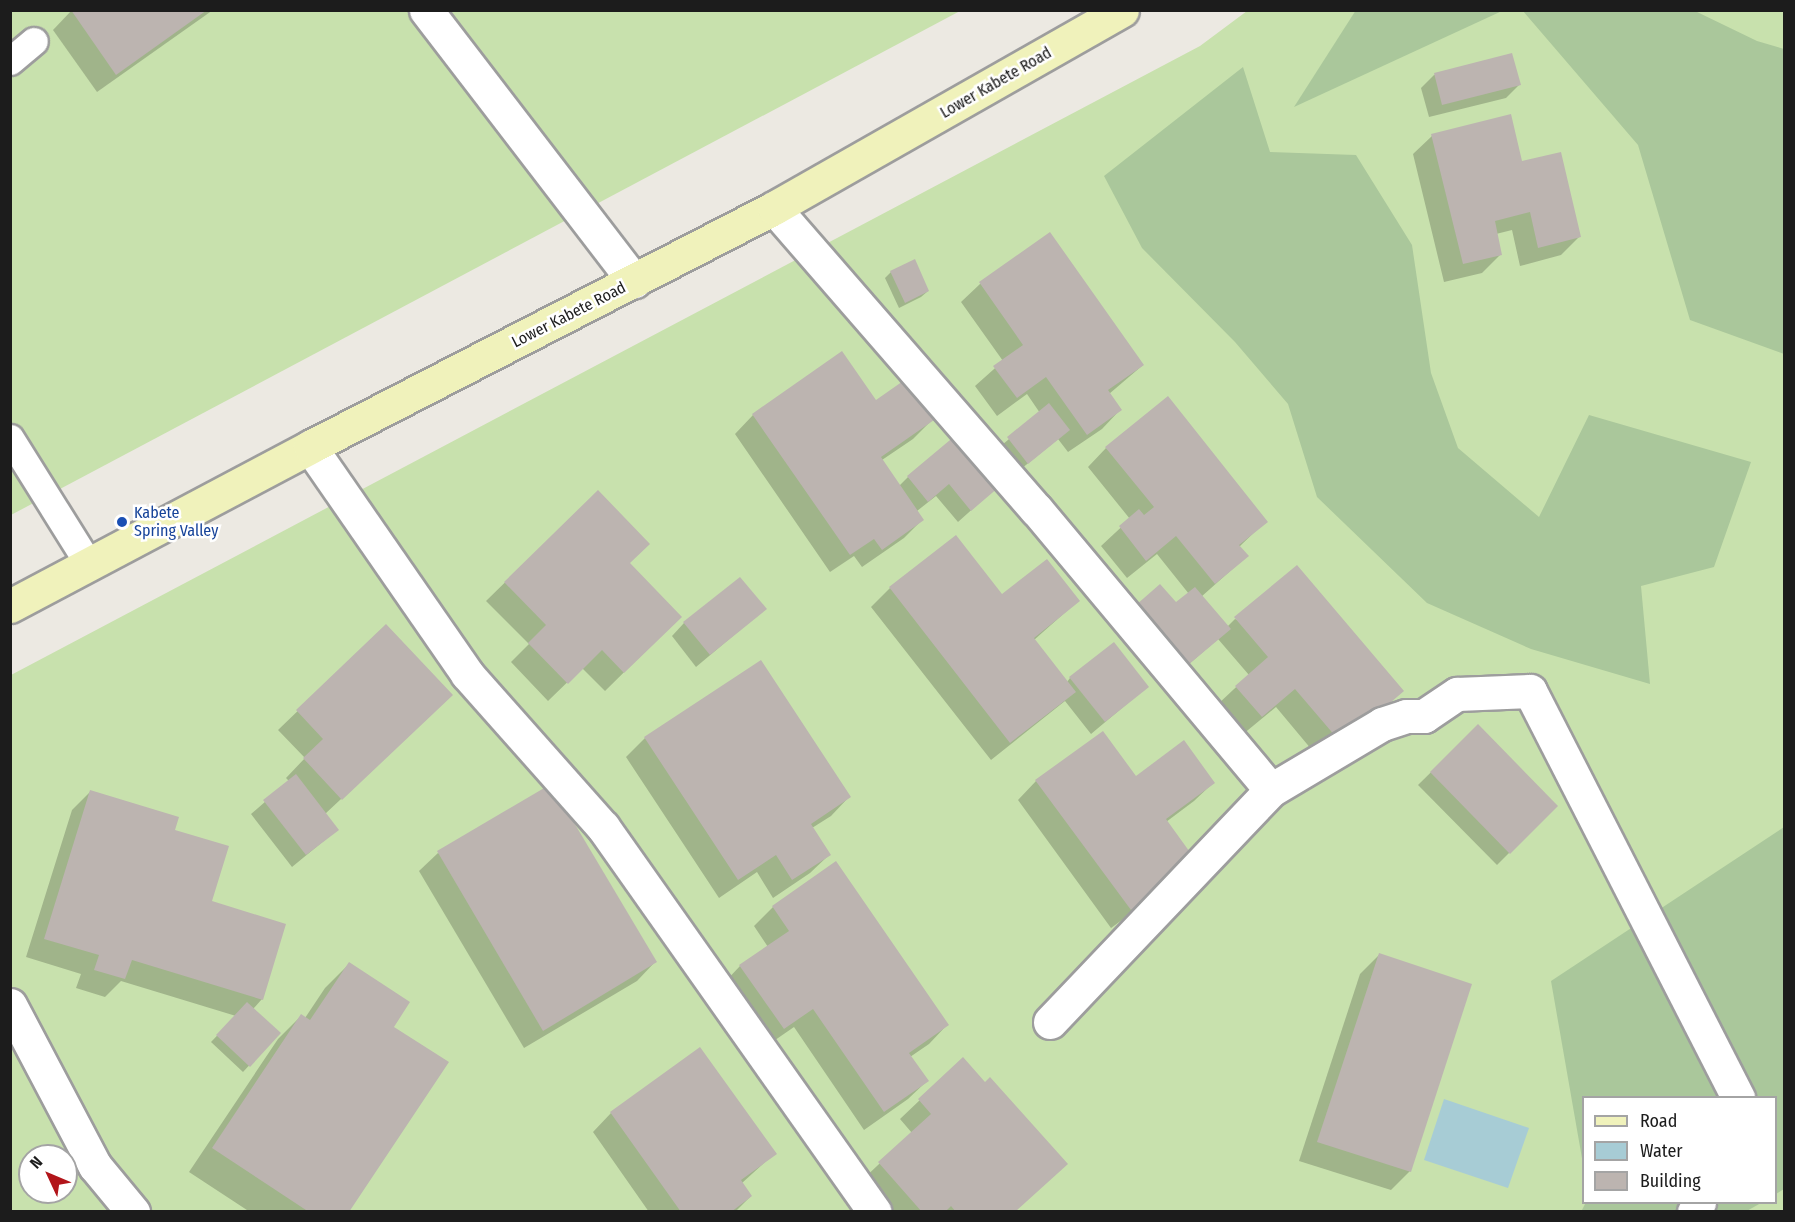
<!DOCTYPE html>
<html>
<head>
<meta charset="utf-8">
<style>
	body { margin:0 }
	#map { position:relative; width:1795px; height:1222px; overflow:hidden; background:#ece9e2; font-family:"Fira Sans Condensed",sans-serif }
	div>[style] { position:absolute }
	.grass>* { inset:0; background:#c8e1ad }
	.forest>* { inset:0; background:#aac79b }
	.water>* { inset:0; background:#a7ccd5 }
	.shadow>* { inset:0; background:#0003 }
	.building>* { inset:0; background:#bcb4b0 }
	.roads { filter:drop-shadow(2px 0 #9d9d9d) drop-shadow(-2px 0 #9d9d9d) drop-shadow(0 2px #9d9d9d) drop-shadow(0 -2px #9d9d9d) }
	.service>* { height:27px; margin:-13.5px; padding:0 13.5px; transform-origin:13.5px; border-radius:13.5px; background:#fff }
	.minor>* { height:33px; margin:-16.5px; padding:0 16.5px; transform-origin:16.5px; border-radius:16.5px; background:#fff }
	.secondary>* { height:33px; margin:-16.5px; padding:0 16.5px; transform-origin:16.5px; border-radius:16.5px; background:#f0f2bb }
	.dots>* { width:16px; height:16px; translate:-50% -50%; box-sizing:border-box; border:3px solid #fff; border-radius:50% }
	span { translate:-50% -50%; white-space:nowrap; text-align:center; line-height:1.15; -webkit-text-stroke:5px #fff; paint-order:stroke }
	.street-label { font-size:16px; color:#1c1c1c }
	.transit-label { font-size:16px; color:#164399 }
	.left { translate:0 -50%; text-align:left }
	.frame { position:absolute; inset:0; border:12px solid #1c1c1c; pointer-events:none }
	.legend { position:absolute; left:1582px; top:1096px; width:195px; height:108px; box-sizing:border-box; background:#fff; border:2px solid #a4a4a4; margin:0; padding:8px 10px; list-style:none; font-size:18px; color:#1c1c1c }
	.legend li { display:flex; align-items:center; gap:12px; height:30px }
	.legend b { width:30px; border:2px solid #a4a4a4 }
	.north { position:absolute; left:18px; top:1144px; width:60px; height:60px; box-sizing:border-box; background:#fff; border:2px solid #a4a4a4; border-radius:50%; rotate:314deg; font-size:16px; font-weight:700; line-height:24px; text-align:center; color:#1c1c1c }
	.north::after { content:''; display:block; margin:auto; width:21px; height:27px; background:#b2151a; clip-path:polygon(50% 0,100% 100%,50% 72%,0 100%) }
</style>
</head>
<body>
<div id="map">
	<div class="grass">
		<i style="clip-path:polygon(11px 11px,960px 11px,11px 515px)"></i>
		<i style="clip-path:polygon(evenodd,1247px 11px,1784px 11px,1784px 1211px,11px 1212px,11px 675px,1200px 46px,1247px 11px,1584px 1098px,1776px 1098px,1776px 1202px,1584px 1202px,1584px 1098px,1247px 11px,30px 1156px,66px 1156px,66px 1192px,30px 1192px,30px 1156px)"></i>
	</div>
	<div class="forest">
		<i style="clip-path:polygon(1356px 10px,1502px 10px,1502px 11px,1294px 107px)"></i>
		<i style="clip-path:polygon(1523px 11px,1695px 11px,1757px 41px,1784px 49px,1784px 354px,1690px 320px,1638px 145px)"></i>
		<i style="clip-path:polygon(1243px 67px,1270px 152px,1356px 155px,1412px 245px,1431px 373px,1458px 448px,1539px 517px,1589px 415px,1751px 462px,1714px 567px,1641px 586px,1650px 684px,1531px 649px,1427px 603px,1317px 497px,1288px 404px,1235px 342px,1142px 248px,1104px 176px)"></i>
		<i style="clip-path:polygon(1784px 827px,1784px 1189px,1776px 1194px,1776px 1098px,1584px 1098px,1583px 1164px,1551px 981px)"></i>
		<i style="clip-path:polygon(1586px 1202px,1761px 1203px,1745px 1212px,1581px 1212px)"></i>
	</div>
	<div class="water">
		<i style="clip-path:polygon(1444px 1099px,1529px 1128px,1508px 1188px,1424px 1160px)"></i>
	</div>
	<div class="shadow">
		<i style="clip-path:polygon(213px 10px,97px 92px,53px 30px,72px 10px)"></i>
		<i style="clip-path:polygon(1511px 55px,1519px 85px,1506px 98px,1429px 117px,1421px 88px,1434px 75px)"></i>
		<i style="clip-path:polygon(1432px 136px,1580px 236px,1561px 255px,1520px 266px,1512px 230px,1496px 234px,1501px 254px,1482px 273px,1444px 282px,1413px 154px)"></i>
		<i style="clip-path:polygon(1049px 234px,1143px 365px,1109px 394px,1120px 410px,1102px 429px,1068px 452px,1058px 439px,1021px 469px,1002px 445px,1040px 413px,1027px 394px,997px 416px,975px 386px,1003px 361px,961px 302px,980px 284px)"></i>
		<i style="clip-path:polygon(891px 272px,928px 291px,921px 297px,899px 308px,885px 278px)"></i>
		<i style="clip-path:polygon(875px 402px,932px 420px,913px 439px,882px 460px,899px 486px,908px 477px,997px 487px,958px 522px,936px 496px,917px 511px,922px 520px,904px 538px,862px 567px,854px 556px,830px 572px,735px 434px,753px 415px)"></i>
		<i style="clip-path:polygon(1106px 448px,1266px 521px,1239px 547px,1247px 556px,1201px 597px,1227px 627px,1235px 619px,1402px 691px,1322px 762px,1276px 707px,1242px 735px,1217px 705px,1249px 675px,1218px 639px,1174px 677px,1175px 604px,1189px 594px,1157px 554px,1127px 578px,1101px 546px,1130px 519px,1088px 467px)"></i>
		<i style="clip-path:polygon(597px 492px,628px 563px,680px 617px,605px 691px,582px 668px,548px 701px,511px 662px,529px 644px,486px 601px)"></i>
		<i style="clip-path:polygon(955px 537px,1002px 596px,1078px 601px,1034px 640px,1067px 682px,1070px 678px,1147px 687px,1091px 734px,1065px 701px,991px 760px,871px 607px,890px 588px)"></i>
		<i style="clip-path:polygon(765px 609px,696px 667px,672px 636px,684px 623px)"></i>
		<i style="clip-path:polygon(386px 626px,432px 714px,325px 814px,337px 830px,292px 867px,251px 814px,289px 781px,286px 778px,305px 758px,278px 730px)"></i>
		<i style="clip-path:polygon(1478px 726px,1556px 806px,1497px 865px,1418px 785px)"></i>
		<i style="clip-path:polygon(645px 738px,849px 797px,831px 816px,812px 828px,829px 855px,810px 873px,773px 898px,757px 872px,719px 898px,626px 757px)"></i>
		<i style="clip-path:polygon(1136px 778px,1213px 783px,1194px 801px,1166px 822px,1176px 880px,1111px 928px,1018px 800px,1036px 781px)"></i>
		<i style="clip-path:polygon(90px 792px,173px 831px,262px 999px,253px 1009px,279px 1033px,243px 1072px,211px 1042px,236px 1016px,121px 981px,105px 997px,76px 988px,81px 974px,26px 957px,72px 810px)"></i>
		<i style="clip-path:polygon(438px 853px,655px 962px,637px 981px,524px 1048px,419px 871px)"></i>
		<i style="clip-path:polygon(836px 863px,947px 1025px,929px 1044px,910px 1057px,927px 1081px,908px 1099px,864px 1130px,794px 1027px,765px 1047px,722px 985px,740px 966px,768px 947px,754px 926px,773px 907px)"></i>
		<i style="clip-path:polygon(1379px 955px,1410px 1171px,1391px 1190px,1299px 1161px,1360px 974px)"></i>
		<i style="clip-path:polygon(349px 964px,392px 1027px,348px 1212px,250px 1212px,189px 1172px,278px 1039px,301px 1016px,305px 1018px,325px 988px)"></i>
		<i style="clip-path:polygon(963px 1059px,1015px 1212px,887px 1212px,860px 1182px,912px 1133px,900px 1119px)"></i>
		<i style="clip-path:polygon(611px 1113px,775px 1153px,742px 1183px,751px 1196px,735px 1212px,649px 1212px,593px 1132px)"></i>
	</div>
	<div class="building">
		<i style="clip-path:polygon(71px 10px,207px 10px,116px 75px)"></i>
		<i style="clip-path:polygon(1512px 53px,1521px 85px,1442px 105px,1434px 73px)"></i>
		<i style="clip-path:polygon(1511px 114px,1522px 161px,1561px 152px,1581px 237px,1538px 248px,1530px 212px,1495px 221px,1502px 255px,1463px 264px,1431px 134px)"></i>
		<i style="clip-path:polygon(1050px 232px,1144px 365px,1108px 390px,1122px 410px,1087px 435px,1046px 377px,1017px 398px,993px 366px,1023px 345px,979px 282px)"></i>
		<i style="clip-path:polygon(915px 259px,929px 291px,905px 303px,890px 271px)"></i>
		<i style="clip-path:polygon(842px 351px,876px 400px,906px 379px,934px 420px,881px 457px,924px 520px,882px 550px,874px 539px,850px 555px,752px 414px)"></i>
		<i style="clip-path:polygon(1168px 396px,1268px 522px,1239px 545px,1249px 556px,1215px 584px,1176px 536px,1146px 561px,1119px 526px,1139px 509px,1144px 515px,1154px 507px,1105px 447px)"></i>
		<i style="clip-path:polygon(1049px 403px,1070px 430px,1028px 464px,1007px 437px)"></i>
		<i style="clip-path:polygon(956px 435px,999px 487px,971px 511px,949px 484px,928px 502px,907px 476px)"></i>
		<i style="clip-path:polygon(598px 490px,650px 544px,630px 563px,682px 617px,624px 673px,602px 650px,568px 684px,528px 643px,546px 625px,504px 582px)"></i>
		<i style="clip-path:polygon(956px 535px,1002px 594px,1047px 559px,1080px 601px,1034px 638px,1076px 692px,1010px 743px,889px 587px)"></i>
		<i style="clip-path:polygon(1297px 565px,1404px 691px,1342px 744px,1295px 689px,1262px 717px,1235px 686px,1268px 657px,1234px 617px)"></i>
		<i style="clip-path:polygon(740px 577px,767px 609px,710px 655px,683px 622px)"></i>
		<i style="clip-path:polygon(1160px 584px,1176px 602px,1195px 587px,1231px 629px,1188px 665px,1136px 605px)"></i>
		<i style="clip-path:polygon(386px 624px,453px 695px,342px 800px,303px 758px,323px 739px,296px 710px)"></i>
		<i style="clip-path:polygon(1114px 642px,1149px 687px,1105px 722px,1069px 677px)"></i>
		<i style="clip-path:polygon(761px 660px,851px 797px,811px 824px,831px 855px,792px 880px,776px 855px,738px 880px,644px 737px)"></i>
		<i style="clip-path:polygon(1478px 724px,1558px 806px,1510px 854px,1430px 772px)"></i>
		<i style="clip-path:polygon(1103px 731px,1136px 776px,1184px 740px,1215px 783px,1166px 819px,1197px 862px,1131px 910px,1035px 780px)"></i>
		<i style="clip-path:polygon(296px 774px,339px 830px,306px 855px,263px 800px)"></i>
		<i style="clip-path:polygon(551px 784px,657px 962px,543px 1031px,437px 851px)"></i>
		<i style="clip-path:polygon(90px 790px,179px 817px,175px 830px,229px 846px,212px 901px,286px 924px,263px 1000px,132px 960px,125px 979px,94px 970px,99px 955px,44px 939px)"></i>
		<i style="clip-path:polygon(836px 861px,949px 1025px,909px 1053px,929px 1081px,884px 1112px,813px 1009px,784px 1029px,739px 965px,789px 931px,772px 906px)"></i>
		<i style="clip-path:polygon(1379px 953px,1472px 984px,1411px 1172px,1317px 1142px)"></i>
		<i style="clip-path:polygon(349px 962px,410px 1002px,394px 1027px,449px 1062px,349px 1212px,309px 1212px,212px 1148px,301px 1014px,310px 1020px)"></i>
		<i style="clip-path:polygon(247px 1002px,281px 1033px,250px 1067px,216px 1035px)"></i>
		<i style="clip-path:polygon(700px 1047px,777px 1154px,741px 1180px,752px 1196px,731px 1212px,681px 1212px,610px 1112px)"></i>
		<i style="clip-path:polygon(963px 1057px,985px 1082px,990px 1077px,1068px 1164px,1015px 1212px,956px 1212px,951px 1206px,945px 1212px,922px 1212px,878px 1162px,931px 1114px,918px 1099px)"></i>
	</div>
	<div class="roads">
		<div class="service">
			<i style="left:10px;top:61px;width:31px;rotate:-40deg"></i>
			<i style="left:10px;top:438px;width:151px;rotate:58deg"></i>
		</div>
		<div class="minor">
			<i style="left:426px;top:10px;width:342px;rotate:52.5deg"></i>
			<i style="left:774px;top:208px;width:399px;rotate:49deg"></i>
			<i style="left:1036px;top:509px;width:366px;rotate:50.1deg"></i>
			<i style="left:310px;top:447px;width:276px;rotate:55.3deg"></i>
			<i style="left:467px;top:674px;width:205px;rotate:48.4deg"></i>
			<i style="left:603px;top:827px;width:471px;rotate:54.8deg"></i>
			<i style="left:10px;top:1005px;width:182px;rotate:62.2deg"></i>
			<i style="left:95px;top:1166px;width:60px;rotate:50.4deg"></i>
			<i style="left:1050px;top:1022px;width:320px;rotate:-46.4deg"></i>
			<i style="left:1271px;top:790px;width:129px;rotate:-30.7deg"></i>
			<i style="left:1382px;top:724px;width:25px;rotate:-18deg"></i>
			<i style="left:1406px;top:716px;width:18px"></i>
			<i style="left:1424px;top:716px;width:40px;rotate:-34deg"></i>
			<i style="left:1457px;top:694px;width:73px;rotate:-2.4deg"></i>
			<i style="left:1530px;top:691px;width:457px;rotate:62.9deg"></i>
			<i style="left:1694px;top:1212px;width:11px;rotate:-63deg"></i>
		</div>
		<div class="secondary">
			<i style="left:10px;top:606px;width:340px;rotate:-27.9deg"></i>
			<i style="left:310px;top:447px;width:522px;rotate:-27.25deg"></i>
			<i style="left:774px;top:208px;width:400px;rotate:-29.6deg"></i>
		</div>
	</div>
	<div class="dots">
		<i style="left:122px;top:522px;background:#1a4fb4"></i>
	</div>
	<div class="street-label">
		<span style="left:996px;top:83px;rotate:-30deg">Lower Kabete Road</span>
		<span style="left:569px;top:315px;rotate:-27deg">Lower Kabete Road</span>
	</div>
	<div class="transit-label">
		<span class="left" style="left:134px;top:522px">Kabete<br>Spring Valley</span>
	</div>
	<div class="frame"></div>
	<ul class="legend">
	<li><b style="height:8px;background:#f0f2bb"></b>Road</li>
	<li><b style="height:16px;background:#a7ccd5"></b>Water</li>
	<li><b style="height:16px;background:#bcb4b0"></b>Building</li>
	</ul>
	<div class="north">N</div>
</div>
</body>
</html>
